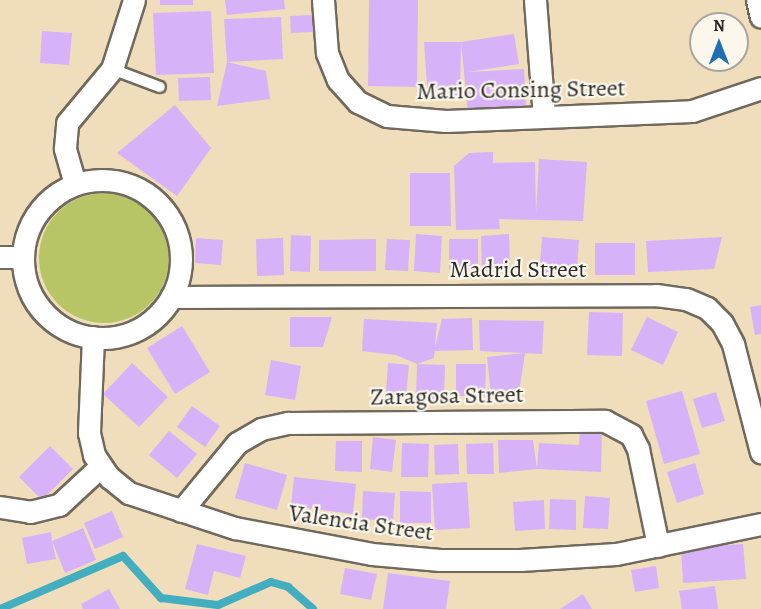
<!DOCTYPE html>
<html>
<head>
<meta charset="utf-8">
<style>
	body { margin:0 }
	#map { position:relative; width:761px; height:609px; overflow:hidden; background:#f0ddbb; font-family:Alegreya,serif }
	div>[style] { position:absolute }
	.green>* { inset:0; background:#b7c567 }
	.round { border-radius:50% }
	.stream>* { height:8px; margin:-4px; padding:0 4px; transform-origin:4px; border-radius:4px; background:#42aec0 }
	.building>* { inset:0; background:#d7b2f8 }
	.roads { filter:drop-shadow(2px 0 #70695d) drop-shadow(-2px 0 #70695d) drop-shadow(0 2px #70695d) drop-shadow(0 -2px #70695d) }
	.service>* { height:10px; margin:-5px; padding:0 5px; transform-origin:5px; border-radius:5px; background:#fff }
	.minor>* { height:21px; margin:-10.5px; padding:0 10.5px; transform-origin:10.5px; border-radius:10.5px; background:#fff }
	.minor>.ring { margin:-10.5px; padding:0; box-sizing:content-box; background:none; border:21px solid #fff; border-radius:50% }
	span { translate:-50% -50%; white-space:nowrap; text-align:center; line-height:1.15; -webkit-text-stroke:4.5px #fbf7ec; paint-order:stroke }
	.street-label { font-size:24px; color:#2b2b2b }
	.north { position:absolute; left:689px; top:12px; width:60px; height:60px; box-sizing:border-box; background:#fbf7ec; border:2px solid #a8a59f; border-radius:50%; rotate:0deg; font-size:16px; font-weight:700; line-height:24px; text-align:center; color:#2b2b2b }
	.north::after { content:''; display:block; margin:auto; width:21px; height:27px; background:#1f6fb2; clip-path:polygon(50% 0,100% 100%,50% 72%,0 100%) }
</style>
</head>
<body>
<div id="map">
	<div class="green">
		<i class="round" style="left:39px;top:193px;width:130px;height:130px"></i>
	</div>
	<div class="stream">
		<i style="left:0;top:609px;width:134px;rotate:-23.3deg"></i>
		<i style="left:123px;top:556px;width:57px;rotate:47.9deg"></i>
		<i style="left:161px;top:598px;width:57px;rotate:7deg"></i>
		<i style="left:218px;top:605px;width:58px;rotate:-23.5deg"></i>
		<i style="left:271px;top:582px;width:18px;rotate:16deg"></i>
		<i style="left:288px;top:587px;width:33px;rotate:41deg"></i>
	</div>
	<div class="building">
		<i style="clip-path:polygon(160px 0,193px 0,193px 5px,160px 5px)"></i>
		<i style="clip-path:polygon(225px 0,284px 0,285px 9px,227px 15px)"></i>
		<i style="clip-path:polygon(369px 0,418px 0,417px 87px,368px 86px)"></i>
		<i style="clip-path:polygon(211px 11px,214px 73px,156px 75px,153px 13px)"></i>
		<i style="clip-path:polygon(313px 15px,313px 32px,291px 33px,290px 16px)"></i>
		<i style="clip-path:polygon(281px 17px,283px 59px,227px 62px,224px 19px)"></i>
		<i style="clip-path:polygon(42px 31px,72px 33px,69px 65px,40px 63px)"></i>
		<i style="clip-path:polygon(514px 34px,519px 64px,468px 72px,524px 69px,526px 110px,468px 113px,461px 42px,460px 97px,428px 100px,424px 42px,461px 42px)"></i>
		<i style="clip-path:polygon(227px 62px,266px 71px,270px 99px,217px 106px)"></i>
		<i style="clip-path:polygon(210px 77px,211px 100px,179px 101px,178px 78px)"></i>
		<i style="clip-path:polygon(175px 105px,211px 148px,177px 196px,117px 153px)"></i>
		<i style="clip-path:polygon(493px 152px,493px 163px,535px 162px,536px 213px,539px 159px,587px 162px,583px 221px,499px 219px,500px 229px,456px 230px,454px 166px,469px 153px)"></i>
		<i style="clip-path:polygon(410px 173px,450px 173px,451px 226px,410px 226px)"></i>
		<i style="clip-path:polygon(416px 234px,442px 236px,440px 273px,414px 271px)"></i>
		<i style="clip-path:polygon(509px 234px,510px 270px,482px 271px,481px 236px)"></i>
		<i style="clip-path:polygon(291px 235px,311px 236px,310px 272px,290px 271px)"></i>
		<i style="clip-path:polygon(542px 237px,579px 240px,577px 269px,539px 276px)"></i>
		<i style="clip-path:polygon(722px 237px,714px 269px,648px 272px,646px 241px)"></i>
		<i style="clip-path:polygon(196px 238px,223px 240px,221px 265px,195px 263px)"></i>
		<i style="clip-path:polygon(283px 238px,284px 275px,257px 276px,256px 239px)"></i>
		<i style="clip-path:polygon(376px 239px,376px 271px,319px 271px,319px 240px)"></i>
		<i style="clip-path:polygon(387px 239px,410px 240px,408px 271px,385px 270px)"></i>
		<i style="clip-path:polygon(449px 239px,478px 239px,478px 269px,449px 269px)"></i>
		<i style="clip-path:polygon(595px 243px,635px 243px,635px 275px,595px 275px)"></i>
		<i style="clip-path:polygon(761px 305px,761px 334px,755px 335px,750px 307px)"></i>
		<i style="clip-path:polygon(589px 312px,623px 313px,622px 356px,587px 355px)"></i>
		<i style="clip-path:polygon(290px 317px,332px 317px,323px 347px,290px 347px)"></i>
		<i style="clip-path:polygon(647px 317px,678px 332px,663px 365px,631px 350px)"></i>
		<i style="clip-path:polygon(472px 318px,473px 350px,434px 351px,442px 319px)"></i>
		<i style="clip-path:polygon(364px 319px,437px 323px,434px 358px,417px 364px,396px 355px,362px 351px)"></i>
		<i style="clip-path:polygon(479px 320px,544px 321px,542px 354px,480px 351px)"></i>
		<i style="clip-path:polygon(182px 326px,210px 372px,175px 394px,147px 348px)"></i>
		<i style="clip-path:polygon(525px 353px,518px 399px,491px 395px,487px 357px)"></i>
		<i style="clip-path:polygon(271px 360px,301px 366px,295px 400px,265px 395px)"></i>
		<i style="clip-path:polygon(132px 363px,168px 397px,139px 427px,103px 394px)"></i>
		<i style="clip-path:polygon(388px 363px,409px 365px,406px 395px,386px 394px)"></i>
		<i style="clip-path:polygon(417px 364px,445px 365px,444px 399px,416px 398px)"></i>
		<i style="clip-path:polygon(456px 364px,486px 364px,485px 396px,456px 396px)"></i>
		<i style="clip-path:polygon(682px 391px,700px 454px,664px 464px,646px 401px)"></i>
		<i style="clip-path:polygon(716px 392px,725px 421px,702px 428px,693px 399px)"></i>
		<i style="clip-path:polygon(192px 406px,220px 426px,205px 447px,177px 427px)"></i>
		<i style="clip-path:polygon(580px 429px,602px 430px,601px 472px,537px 469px,499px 473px,498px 440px,533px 440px,537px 469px,539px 443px,579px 445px)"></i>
		<i style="clip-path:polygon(169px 431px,197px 454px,177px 478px,149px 455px)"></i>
		<i style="clip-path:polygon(373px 437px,396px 440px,392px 472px,370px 469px)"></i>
		<i style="clip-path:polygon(336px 441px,362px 441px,362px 472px,335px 471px)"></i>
		<i style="clip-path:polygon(402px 443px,429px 444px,428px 477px,401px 477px)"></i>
		<i style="clip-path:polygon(493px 443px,494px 474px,467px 474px,466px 444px)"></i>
		<i style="clip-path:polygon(458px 444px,459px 474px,435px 475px,434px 445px)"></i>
		<i style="clip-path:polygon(50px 446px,73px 469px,42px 500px,19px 477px)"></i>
		<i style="clip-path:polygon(245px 463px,287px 475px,277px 510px,235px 498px)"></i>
		<i style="clip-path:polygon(695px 463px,704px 494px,677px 503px,667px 472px)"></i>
		<i style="clip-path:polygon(294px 477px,356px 484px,353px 514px,291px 506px)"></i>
		<i style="clip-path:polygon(467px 482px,470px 528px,435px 530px,432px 484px)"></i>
		<i style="clip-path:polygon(363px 491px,395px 493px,393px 521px,362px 519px)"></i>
		<i style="clip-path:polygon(400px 491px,431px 492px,431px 523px,400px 523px)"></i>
		<i style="clip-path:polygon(585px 496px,610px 498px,608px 529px,583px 528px)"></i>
		<i style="clip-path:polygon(550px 499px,576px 500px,576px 530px,549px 529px)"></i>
		<i style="clip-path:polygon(544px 500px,545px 529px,515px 531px,513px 502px)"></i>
		<i style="clip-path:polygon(112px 511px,123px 537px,95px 549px,84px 523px)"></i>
		<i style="clip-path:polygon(83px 528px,96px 560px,65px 573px,52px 541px,56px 559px,27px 564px,22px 538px,51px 532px,52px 541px)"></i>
		<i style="clip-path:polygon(197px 544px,246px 556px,240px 578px,214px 571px,208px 595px,185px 589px)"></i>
		<i style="clip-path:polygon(743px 544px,746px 579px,683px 583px,681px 548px)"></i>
		<i style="clip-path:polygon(656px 566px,659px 588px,635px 592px,631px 570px)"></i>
		<i style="clip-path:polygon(345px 568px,377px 574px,371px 600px,340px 594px)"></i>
		<i style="clip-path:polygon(388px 573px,450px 581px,446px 609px,383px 609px)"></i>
		<i style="clip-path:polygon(715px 586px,718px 609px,682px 609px,679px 591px)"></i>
		<i style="clip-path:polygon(109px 589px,120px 609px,83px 609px,81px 604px)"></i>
		<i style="clip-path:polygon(583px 594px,592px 609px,560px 609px)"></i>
	</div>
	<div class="roads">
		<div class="service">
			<i style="left:112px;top:69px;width:51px;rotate:20.6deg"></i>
		</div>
		<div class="minor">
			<i style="left:323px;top:0;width:53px;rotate:85.7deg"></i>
			<i style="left:327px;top:53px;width:29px;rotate:68deg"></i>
			<i style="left:338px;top:80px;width:30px;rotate:48deg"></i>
			<i style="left:358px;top:102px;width:32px;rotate:26deg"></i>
			<i style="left:387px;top:116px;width:59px;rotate:4.8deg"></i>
			<i style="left:446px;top:121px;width:246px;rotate:-2.3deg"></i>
			<i style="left:692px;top:111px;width:73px;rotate:-18.4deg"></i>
			<i style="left:535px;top:0;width:117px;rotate:85.6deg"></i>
			<i style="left:757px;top:0;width:17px;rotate:77deg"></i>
			<i class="ring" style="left:23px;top:180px;width:137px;height:137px"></i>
			<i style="left:75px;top:184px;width:37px;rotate:-106deg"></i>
			<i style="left:65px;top:148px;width:25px;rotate:-85deg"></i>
			<i style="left:67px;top:123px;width:70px;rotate:-50.2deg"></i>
			<i style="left:112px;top:69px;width:72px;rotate:-72.3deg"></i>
			<i style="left:0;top:257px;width:22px"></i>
			<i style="left:171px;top:297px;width:485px;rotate:-0.2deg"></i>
			<i style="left:656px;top:295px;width:30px;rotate:8deg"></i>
			<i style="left:686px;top:299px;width:23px;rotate:23deg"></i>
			<i style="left:707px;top:308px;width:21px;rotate:45deg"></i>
			<i style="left:722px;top:323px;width:24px;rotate:62deg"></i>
			<i style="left:733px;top:344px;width:112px;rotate:75.5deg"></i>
			<i style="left:93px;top:337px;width:96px;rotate:92.4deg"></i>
			<i style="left:89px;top:433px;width:23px;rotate:77deg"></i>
			<i style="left:94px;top:455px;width:27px;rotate:56deg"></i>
			<i style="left:109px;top:477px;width:26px;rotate:39deg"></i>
			<i style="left:129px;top:493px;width:112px;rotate:18.3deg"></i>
			<i style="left:235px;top:528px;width:139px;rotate:10.7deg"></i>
			<i style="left:372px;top:554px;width:68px;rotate:5deg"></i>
			<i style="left:440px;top:560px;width:80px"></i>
			<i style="left:520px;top:560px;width:96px;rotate:-3.6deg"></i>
			<i style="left:616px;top:554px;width:148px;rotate:-11.7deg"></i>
			<i style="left:0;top:507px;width:30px;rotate:9deg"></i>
			<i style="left:30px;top:512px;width:30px;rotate:-14deg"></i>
			<i style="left:59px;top:505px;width:57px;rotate:-42.9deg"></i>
			<i style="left:181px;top:511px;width:88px;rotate:-50.5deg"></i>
			<i style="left:237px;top:443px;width:28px;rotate:-30deg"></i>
			<i style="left:261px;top:429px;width:28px;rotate:-13deg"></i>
			<i style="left:288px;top:423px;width:317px;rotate:-0.4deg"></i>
			<i style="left:605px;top:421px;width:30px;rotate:28deg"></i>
			<i style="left:631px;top:435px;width:16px;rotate:63deg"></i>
			<i style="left:638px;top:449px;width:99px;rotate:78.3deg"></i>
		</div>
	</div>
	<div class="street-label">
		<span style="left:521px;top:90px;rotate:-1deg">Mario Consing Street</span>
		<span style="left:518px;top:270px">Madrid Street</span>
		<span style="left:447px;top:396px;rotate:-1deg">Zaragosa Street</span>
		<span style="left:361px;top:523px;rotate:8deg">Valencia Street</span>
	</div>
	<div class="north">N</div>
</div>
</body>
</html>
